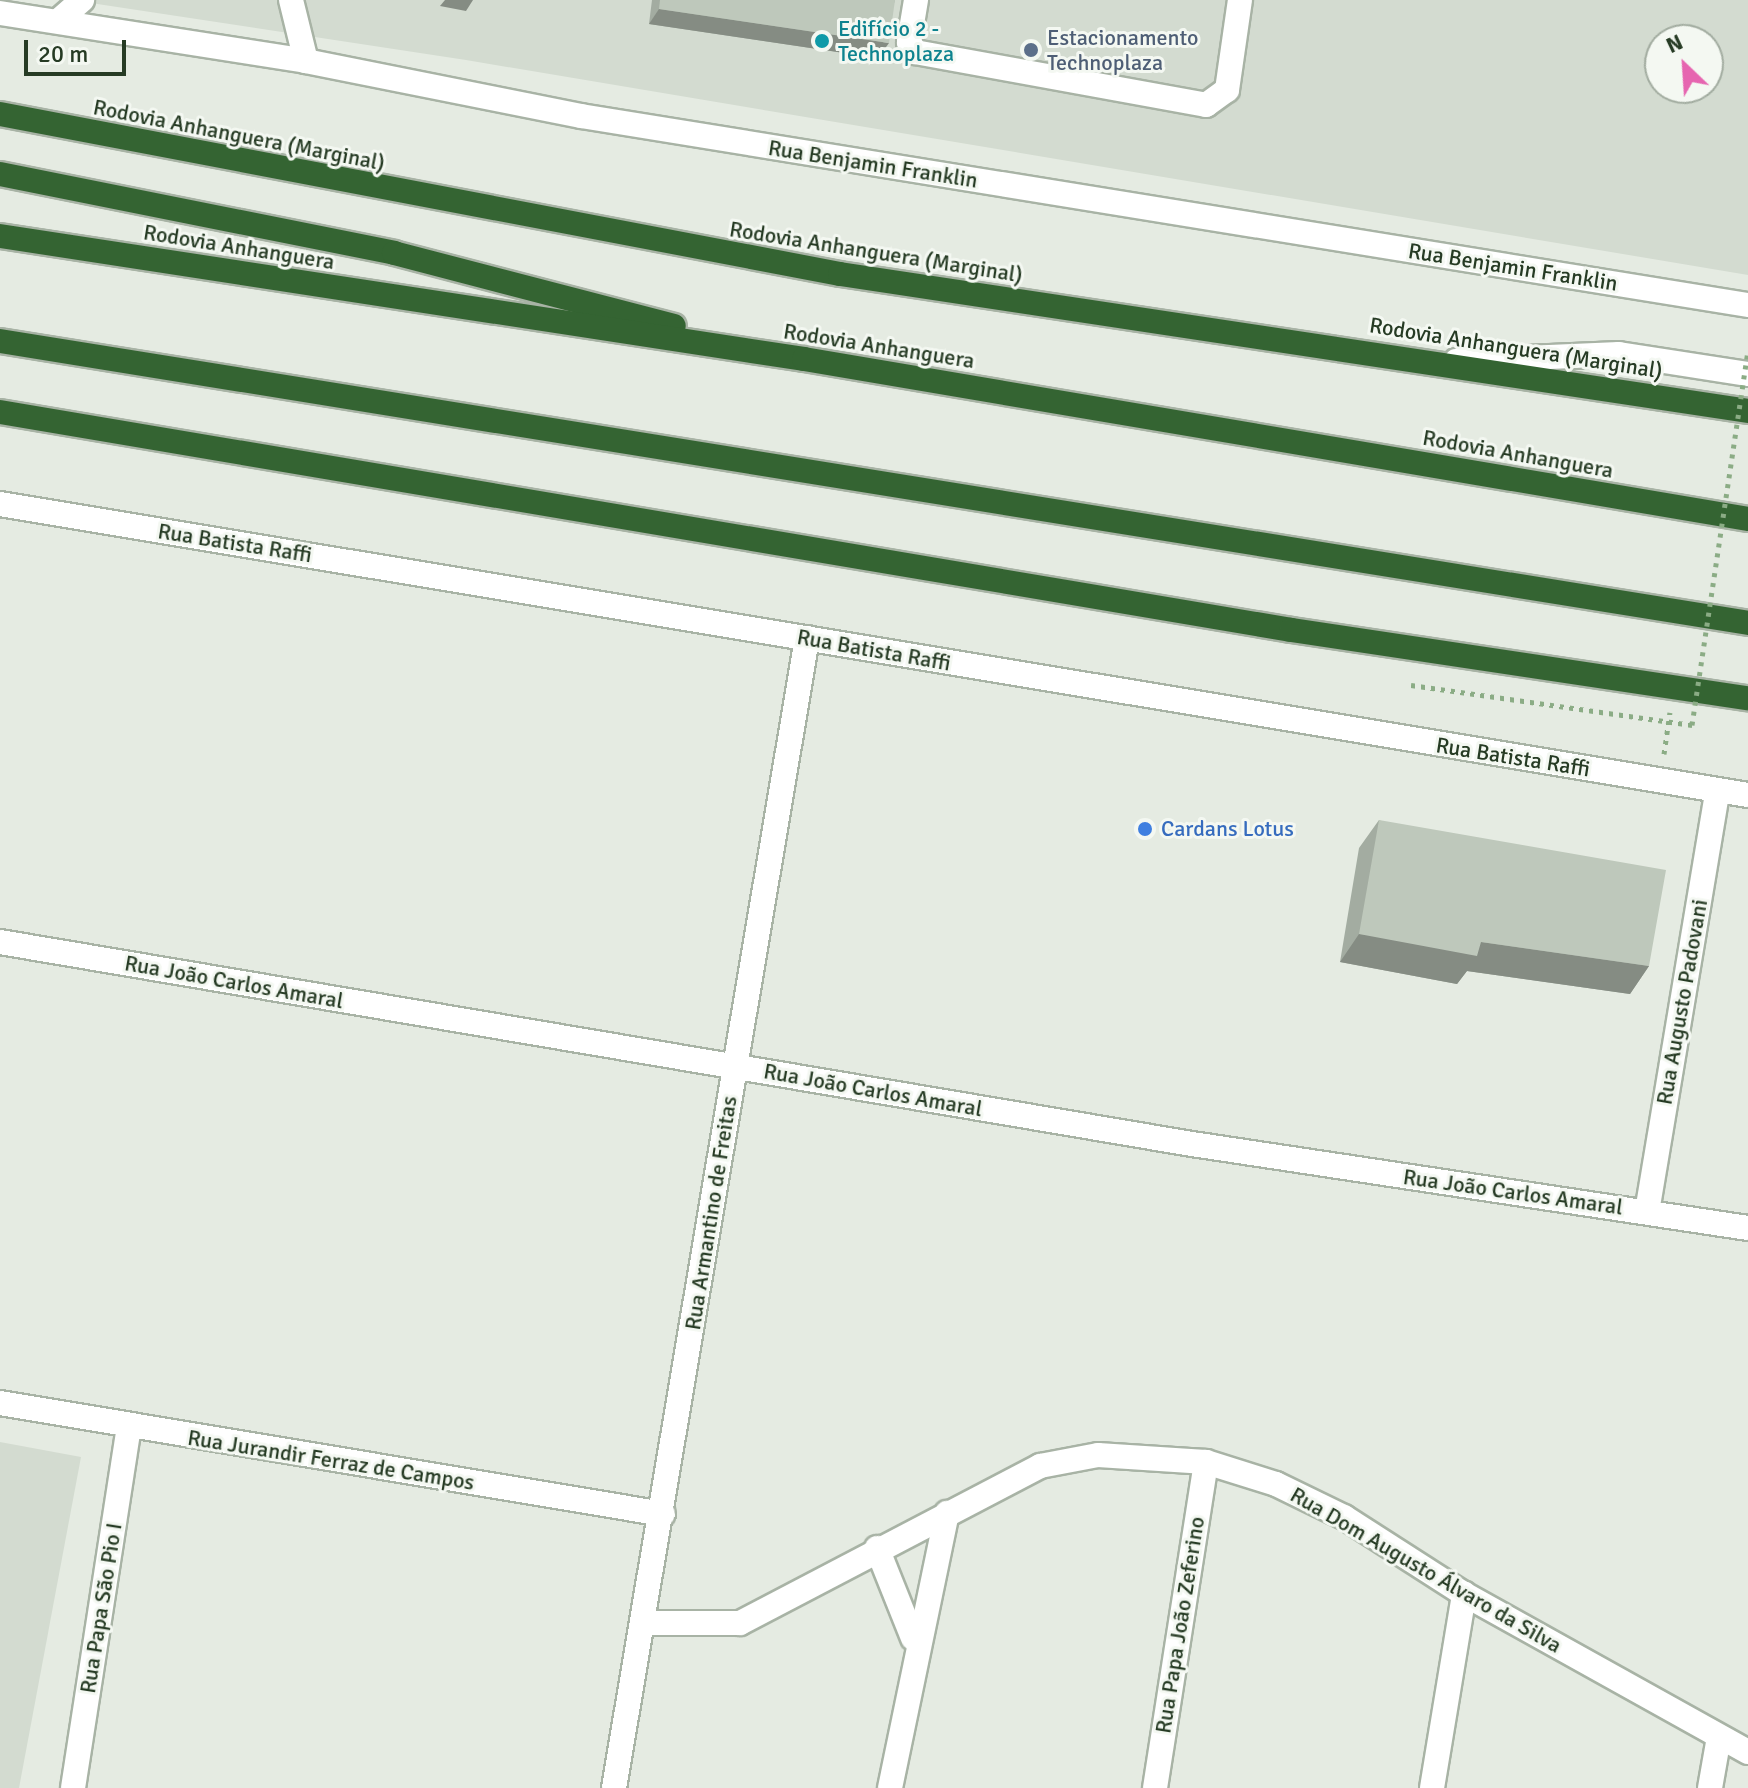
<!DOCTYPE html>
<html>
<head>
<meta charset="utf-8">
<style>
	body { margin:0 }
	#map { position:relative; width:1748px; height:1788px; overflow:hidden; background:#e5ebe2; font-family:Signika,sans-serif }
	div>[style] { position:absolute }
	.built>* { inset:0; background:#d3dbd0 }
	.path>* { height:5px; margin-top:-2.5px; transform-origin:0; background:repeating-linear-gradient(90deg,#8bac85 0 4px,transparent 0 10px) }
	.roads { filter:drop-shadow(2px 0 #a8b3a5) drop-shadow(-2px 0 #a8b3a5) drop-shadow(0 2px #a8b3a5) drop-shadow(0 -2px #a8b3a5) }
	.minor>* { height:24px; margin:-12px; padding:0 12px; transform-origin:12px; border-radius:12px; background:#fff }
	.highway>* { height:24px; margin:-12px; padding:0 12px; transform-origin:12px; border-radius:12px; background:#346432 }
	.path-bridge>* { height:5px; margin-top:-2.5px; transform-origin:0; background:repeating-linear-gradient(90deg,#8bac85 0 4px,transparent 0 10px) }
	.wall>* { inset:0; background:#a3aca1 }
	.shaded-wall>* { inset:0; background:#858c83 }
	.building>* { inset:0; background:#bec8bb }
	.dots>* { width:22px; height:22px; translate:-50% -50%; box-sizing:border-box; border:4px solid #f4f8f2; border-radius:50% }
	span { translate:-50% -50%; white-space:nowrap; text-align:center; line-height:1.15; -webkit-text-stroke:6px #f4f8f2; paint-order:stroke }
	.culture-label { font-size:22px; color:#0d838f }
	.left { translate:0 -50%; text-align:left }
	.service-label { font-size:22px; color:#4e5e75 }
	.street-label { font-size:22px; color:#263b24 }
	.shop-label { font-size:22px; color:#366cbe }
	.north { position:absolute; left:1644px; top:24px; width:80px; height:80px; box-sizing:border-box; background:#f4f8f2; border:2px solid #a2aca0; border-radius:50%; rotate:335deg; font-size:22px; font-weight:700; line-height:32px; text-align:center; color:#263b24 }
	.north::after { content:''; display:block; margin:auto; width:28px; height:36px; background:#e665b0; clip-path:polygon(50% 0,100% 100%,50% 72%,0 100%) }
	.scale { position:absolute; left:24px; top:40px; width:102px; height:36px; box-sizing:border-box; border:4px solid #263b24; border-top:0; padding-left:10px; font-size:24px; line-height:28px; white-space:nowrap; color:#263b24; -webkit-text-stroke:6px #f4f8f2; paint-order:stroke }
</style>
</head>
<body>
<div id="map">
	<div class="built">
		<i style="clip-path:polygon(evenodd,71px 0,1748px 0,1748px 275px,466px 60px,71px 0,1660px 40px,1708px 40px,1708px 88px,1660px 88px,1660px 40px)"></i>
		<i style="clip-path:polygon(0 1442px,81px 1457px,19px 1788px,0 1788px)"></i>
	</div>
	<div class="path">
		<i style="left:1664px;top:754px;width:42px;rotate:-81.9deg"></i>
	</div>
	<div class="roads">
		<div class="minor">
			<i style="left:291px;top:0;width:63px;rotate:76.2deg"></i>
			<i style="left:916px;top:0;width:43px;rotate:99.5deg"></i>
			<i style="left:909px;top:42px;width:12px;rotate:59deg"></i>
			<i style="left:915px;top:52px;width:296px;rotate:10.3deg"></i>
			<i style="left:1206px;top:105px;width:26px;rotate:-36deg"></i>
			<i style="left:1227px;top:90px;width:91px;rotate:-81.8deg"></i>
			<i style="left:0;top:13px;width:310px;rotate:8.9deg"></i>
			<i style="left:306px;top:61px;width:280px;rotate:11.3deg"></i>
			<i style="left:581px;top:116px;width:1182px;rotate:9.2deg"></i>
			<i style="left:58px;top:21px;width:32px;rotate:-41deg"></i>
			<i style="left:1456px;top:361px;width:163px;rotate:-2.5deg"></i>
			<i style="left:1619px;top:354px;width:131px;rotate:8.8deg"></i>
			<i style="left:0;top:504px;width:1772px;rotate:9.45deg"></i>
			<i style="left:0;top:942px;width:1209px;rotate:9.62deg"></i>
			<i style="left:1192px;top:1144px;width:562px;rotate:8.59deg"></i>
			<i style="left:1647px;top:1212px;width:426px;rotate:-80.5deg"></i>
			<i style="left:0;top:1403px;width:672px;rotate:9.5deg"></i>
			<i style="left:877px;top:1548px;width:97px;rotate:68.2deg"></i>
			<i style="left:642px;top:1623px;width:98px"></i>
			<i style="left:740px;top:1623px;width:339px;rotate:-27.6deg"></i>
			<i style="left:1040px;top:1466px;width:59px;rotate:-10.7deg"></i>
			<i style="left:1098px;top:1455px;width:108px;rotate:3.7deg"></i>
			<i style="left:1206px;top:1462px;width:73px;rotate:17.4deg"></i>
			<i style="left:1276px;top:1484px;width:76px;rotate:25.9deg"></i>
			<i style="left:1344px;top:1517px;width:143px;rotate:32.7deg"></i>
			<i style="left:1464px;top:1594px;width:325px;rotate:29.1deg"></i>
			<i style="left:73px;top:1788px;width:365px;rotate:-81.2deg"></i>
			<i style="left:614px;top:1788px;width:1166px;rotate:-80.47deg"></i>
			<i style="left:890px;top:1788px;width:281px;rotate:-78.3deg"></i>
			<i style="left:1155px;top:1788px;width:330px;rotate:-81.1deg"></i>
			<i style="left:1432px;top:1788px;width:197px;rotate:-80.6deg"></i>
			<i style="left:1710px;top:1788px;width:52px;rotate:-80deg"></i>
		</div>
		<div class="highway">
			<i style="left:0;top:114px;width:855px;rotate:10.78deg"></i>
			<i style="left:840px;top:274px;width:918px;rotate:8.58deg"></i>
			<i style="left:0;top:174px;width:402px;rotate:11.3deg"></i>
			<i style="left:394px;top:253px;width:289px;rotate:14.6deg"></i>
			<i style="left:0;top:236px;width:813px;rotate:8.7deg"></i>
			<i style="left:804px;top:359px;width:957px;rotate:9.62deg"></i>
			<i style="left:0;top:341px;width:1771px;rotate:9.16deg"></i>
			<i style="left:0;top:412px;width:1309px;rotate:9.58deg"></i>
			<i style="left:1291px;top:630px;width:462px;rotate:8.5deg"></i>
		</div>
	</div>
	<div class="path-bridge">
		<i style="left:1411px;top:685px;width:284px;rotate:8.1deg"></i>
		<i style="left:1692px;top:725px;width:379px;rotate:-81.5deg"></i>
	</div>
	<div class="wall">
		<i style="clip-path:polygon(652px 0,895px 0,878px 58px,649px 24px)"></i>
		<i style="clip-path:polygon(1379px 820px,1649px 966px,1630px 994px,1467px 971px,1457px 984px,1340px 962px,1359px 848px)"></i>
	</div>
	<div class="shaded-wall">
		<i style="clip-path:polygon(445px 0,473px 0,466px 11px,440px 6px)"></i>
		<i style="clip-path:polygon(659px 9px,889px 43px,878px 58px,649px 24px)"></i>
		<i style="clip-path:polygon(1359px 934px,1481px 942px,1649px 966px,1630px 994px,1467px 971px,1457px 984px,1340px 962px)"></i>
	</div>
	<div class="building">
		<i style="clip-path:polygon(660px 0,895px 0,889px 43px,659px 9px)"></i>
		<i style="clip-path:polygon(1379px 820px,1666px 870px,1649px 966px,1481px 942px,1477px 956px,1359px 934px)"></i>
	</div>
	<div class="dots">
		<i style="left:822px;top:41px;background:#0f9aa8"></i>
		<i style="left:1031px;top:50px;background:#5c6f8a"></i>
		<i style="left:1145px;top:829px;background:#3f7fe0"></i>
	</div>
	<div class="culture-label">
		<span class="left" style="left:838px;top:41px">Edifício 2 -<br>Technoplaza</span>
	</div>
	<div class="service-label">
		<span class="left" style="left:1047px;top:50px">Estacionamento<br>Technoplaza</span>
	</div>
	<div class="street-label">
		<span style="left:239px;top:135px;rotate:11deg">Rodovia Anhanguera (Marginal)</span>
		<span style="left:873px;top:164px;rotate:9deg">Rua Benjamin Franklin</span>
		<span style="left:239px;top:247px;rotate:9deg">Rodovia Anhanguera</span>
		<span style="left:876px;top:252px;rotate:9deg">Rodovia Anhanguera (Marginal)</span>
		<span style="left:1513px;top:267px;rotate:9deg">Rua Benjamin Franklin</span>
		<span style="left:879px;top:346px;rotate:9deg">Rodovia Anhanguera</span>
		<span style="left:1516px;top:348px;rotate:9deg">Rodovia Anhanguera (Marginal)</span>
		<span style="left:1518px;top:454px;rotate:10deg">Rodovia Anhanguera</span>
		<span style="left:235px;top:543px;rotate:9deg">Rua Batista Raffi</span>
		<span style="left:874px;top:650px;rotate:10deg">Rua Batista Raffi</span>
		<span style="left:1513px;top:757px;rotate:9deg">Rua Batista Raffi</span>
		<span style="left:234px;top:982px;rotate:10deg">Rua João Carlos Amaral</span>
		<span style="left:1682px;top:1002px;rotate:-80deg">Rua Augusto Padovani</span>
		<span style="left:873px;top:1090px;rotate:10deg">Rua João Carlos Amaral</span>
		<span style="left:1513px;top:1192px;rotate:8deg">Rua João Carlos Amaral</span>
		<span style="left:711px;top:1213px;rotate:-81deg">Rua Armantino de Freitas</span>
		<span style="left:331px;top:1460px;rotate:9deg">Rua Jurandir Ferraz de Campos</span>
		<span style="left:1426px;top:1570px;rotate:30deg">Rua Dom Augusto Álvaro da Silva</span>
		<span style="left:101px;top:1608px;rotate:-81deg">Rua Papa São Pio I</span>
		<span style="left:1180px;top:1625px;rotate:-81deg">Rua Papa João Zeferino</span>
	</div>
	<div class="shop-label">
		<span class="left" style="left:1161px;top:829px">Cardans Lotus</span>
	</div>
	<div class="north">N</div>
	<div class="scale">20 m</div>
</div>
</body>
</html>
